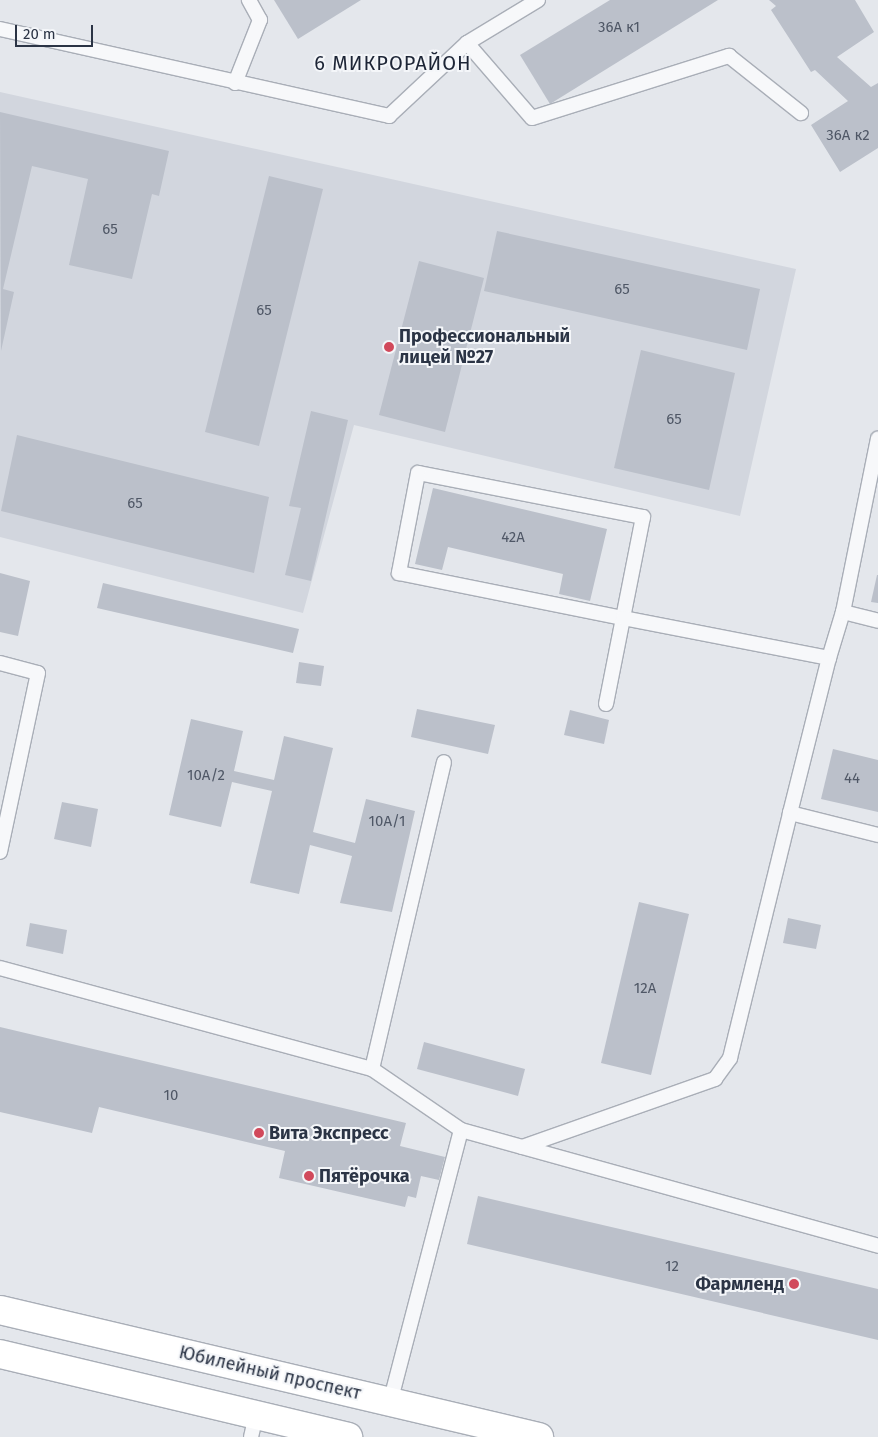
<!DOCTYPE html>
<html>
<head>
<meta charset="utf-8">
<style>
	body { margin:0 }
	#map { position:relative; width:878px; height:1437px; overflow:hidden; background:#e4e7ec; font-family:"Fira Sans",sans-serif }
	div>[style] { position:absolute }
	.built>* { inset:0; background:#d2d6de }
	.building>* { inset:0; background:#bbc0ca }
	.roads { filter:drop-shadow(1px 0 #a9aeb7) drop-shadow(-1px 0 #a9aeb7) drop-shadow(0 1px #a9aeb7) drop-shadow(0 -1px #a9aeb7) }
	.service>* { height:14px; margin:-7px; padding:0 7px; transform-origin:7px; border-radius:7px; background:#f7f8fa }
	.secondary>* { height:28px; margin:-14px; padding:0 14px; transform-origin:14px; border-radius:14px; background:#fff }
	.dots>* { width:14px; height:14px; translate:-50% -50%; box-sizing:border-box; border:2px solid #f4f6f9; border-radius:50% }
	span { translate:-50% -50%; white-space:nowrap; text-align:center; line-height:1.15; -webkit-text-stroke:4px #f4f6f9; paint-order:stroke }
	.number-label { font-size:15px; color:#4f5766 }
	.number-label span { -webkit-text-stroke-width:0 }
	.poi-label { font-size:18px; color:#2b3445; font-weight:700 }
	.left { translate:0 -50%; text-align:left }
	.right { translate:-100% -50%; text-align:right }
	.street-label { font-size:18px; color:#2b3445 }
	.quarter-label { font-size:20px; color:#1d2536; letter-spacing:1px }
	.scale { position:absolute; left:15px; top:25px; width:78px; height:22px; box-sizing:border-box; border:2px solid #2b3445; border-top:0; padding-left:6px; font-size:15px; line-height:18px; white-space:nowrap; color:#2b3445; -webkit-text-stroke:4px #f4f6f9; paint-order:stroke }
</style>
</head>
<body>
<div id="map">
	<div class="built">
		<i style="clip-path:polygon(0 92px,796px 269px,740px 516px,354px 425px,303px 613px,0 537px)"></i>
	</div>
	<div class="building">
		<i style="clip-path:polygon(274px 0,361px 0,298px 39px)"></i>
		<i style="clip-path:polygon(610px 0,718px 0,550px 104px,520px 55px)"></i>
		<i style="clip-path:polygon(769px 0,855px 0,874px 32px,837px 57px,871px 87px,878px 83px,878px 148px,840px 172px,811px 125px,848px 101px,815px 70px,811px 72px,771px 10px,776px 6px)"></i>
		<i style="clip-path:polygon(0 112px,169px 151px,159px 196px,152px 194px,132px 279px,69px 265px,88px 179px,32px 166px,3px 289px,14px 292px,1px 351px)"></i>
		<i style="clip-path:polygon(269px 176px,323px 189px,259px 446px,205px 432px)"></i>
		<i style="clip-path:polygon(497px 231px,760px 289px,747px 350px,484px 291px)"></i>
		<i style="clip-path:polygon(419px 261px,484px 278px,445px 432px,379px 415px)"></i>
		<i style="clip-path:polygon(641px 350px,735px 373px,709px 490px,614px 468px)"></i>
		<i style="clip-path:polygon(311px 411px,348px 420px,311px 581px,285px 575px,301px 508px,289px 506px)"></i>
		<i style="clip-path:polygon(17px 435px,269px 497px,254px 573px,1px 511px)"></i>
		<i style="clip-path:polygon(433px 488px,607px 529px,590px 601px,559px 594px,563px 574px,448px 547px,442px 570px,415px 564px)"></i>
		<i style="clip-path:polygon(0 573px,30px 581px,18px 636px,0 632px)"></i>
		<i style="clip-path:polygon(877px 575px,878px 575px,878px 603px,871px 602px)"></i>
		<i style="clip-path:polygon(103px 583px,299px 629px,293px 653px,97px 608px)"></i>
		<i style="clip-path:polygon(299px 662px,324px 666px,321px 686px,296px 683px)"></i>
		<i style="clip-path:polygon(417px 709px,495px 725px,488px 754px,411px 737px)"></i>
		<i style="clip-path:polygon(570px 710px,609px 720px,604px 744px,564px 735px)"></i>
		<i style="clip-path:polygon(191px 719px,243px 731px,234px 771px,274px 780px,284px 736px,333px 748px,313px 832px,355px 843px,366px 799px,415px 811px,392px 912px,340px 903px,352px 856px,310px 845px,299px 894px,250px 883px,272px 791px,232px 782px,221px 827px,169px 815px)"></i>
		<i style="clip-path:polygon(833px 749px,878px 760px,878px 812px,821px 799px)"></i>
		<i style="clip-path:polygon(62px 802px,98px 809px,91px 847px,54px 839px)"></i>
		<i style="clip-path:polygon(639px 902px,689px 914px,651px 1075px,601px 1063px)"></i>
		<i style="clip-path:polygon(788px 918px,821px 925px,816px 949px,783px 943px)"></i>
		<i style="clip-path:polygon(30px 923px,67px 930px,63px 954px,26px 946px)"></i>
		<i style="clip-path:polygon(0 1027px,406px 1123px,400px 1146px,445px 1157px,439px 1180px,421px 1176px,416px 1198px,408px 1196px,405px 1207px,279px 1178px,285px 1151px,99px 1107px,92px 1133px,0 1112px)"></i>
		<i style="clip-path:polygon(424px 1042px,525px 1069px,518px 1096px,417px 1069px)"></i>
		<i style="clip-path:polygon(478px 1196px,878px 1289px,878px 1340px,467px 1244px)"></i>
	</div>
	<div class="roads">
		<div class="service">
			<i style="left:0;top:29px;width:399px;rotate:12.6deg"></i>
			<i style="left:389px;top:116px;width:107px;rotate:-43.1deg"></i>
			<i style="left:467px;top:43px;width:83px;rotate:-31.2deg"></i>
			<i style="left:467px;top:43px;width:99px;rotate:49.1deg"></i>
			<i style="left:532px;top:118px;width:207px;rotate:-17.5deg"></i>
			<i style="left:729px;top:56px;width:92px;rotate:38.4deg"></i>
			<i style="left:235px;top:83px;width:68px;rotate:-68.4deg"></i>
			<i style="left:260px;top:20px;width:23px;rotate:-119deg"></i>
			<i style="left:843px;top:612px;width:36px;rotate:14deg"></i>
			<i style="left:0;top:663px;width:39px;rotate:15deg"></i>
			<i style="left:38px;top:673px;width:183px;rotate:102deg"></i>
			<i style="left:606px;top:704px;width:88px;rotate:-78.8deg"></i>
			<i style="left:623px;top:618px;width:103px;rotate:-78.8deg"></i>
			<i style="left:643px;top:517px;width:229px;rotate:-168.9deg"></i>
			<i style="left:418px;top:473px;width:102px;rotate:100.8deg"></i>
			<i style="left:399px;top:573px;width:228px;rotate:11.4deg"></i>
			<i style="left:623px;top:618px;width:210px;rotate:11deg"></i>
			<i style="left:790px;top:813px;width:91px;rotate:14deg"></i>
			<i style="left:0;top:968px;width:385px;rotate:15.2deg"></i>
			<i style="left:372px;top:1069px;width:108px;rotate:34.4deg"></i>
			<i style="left:461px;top:1130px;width:281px;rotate:104.6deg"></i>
			<i style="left:372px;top:1069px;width:315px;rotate:-76.8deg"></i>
			<i style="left:461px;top:1130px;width:433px;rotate:15.5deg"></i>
			<i style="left:522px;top:1147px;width:205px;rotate:-19.4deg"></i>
			<i style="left:715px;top:1079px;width:26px;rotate:-54deg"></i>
			<i style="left:730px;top:1058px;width:252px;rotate:-76.2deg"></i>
			<i style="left:790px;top:813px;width:160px;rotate:-75.9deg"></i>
			<i style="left:829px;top:658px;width:48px;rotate:-73.1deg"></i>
			<i style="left:843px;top:612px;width:177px;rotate:-78.6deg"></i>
			<i style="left:251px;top:1437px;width:23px;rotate:-77deg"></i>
		</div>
		<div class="secondary">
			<i style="left:0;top:1310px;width:554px;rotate:13.26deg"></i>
			<i style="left:0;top:1354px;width:358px;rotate:13.4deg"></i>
		</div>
	</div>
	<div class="dots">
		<i style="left:389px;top:347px;background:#d1495b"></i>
		<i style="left:259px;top:1133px;background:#d1495b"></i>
		<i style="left:309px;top:1176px;background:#d1495b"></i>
		<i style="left:794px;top:1284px;background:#d1495b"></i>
	</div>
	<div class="number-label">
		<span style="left:619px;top:28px">36А к1</span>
		<span style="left:848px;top:136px">36А к2</span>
		<span style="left:110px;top:230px">65</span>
		<span style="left:622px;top:290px">65</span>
		<span style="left:264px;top:311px">65</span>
		<span style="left:674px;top:420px">65</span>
		<span style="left:135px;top:504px">65</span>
		<span style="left:513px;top:538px">42А</span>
		<span style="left:206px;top:776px">10А/2</span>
		<span style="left:852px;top:779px">44</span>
		<span style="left:387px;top:822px">10А/1</span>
		<span style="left:645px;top:989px">12А</span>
		<span style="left:171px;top:1096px">10</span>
		<span style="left:672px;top:1267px">12</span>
	</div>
	<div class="poi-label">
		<span class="left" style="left:399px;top:347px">Профессиональный<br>лицей №27</span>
		<span class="left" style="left:269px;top:1133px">Вита Экспресс</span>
		<span class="left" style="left:319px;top:1176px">Пятёрочка</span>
		<span class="right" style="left:784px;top:1284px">Фармленд</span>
	</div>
	<div class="street-label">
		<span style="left:270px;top:1373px;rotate:13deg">Юбилейный проспект</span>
	</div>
	<div class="quarter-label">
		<span style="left:393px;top:63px">6 МИКРОРАЙОН</span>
	</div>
	<div class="scale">20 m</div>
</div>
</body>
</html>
